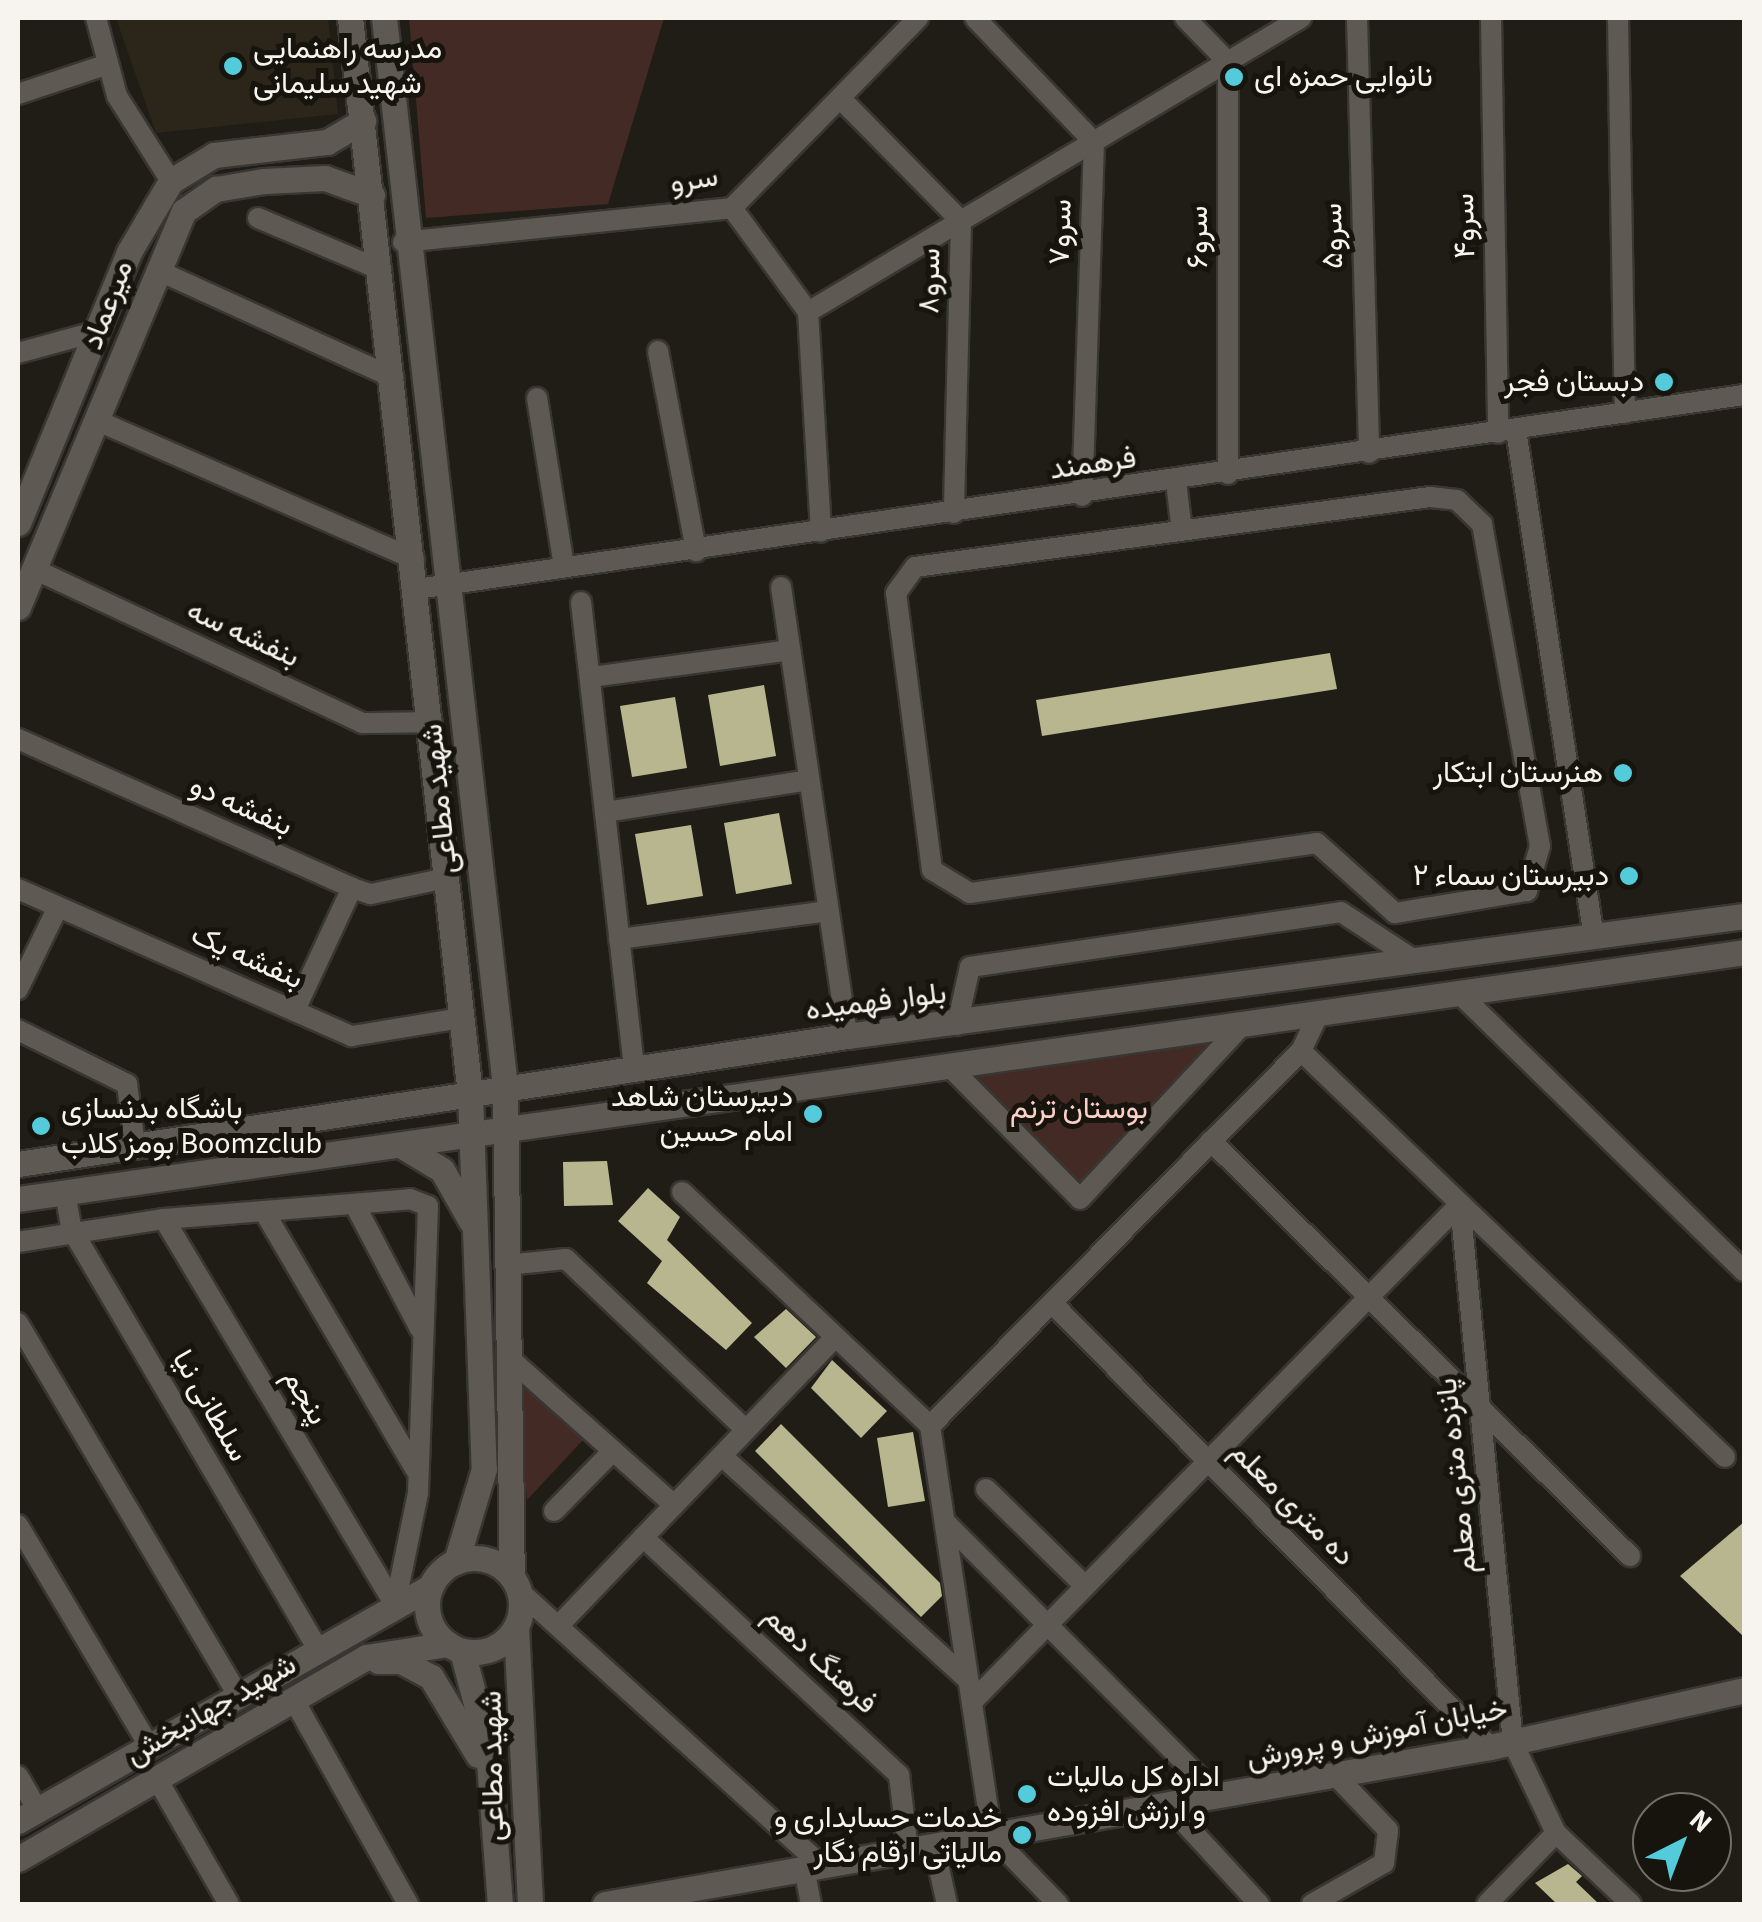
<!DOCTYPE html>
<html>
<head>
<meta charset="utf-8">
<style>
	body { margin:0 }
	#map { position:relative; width:1762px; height:1922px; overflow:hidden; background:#201d17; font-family:"Source Sans 3",Vazirmatn,sans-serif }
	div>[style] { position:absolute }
	.built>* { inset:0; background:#2c261a }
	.green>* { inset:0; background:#432a25 }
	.building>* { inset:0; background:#b7b68e }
	.roads { filter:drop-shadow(2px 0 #393633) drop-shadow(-2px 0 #393633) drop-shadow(0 2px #393633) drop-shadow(0 -2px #393633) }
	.minor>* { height:20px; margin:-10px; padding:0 10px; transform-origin:10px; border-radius:10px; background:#5e5a53 }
	.tertiary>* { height:25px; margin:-12.5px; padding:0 12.5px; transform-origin:12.5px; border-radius:12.5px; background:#5e5a53 }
	.tertiary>.ring { margin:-12.5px; padding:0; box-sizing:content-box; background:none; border:25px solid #5e5a53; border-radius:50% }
	.dots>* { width:28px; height:28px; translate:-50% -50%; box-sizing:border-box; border:5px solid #17140e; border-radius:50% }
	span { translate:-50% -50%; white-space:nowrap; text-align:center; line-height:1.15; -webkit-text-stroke:10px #17140e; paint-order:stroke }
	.poi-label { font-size:30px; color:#f7f4f0 }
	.left { translate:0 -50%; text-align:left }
	.right { translate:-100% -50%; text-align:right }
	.street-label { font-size:30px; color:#f7f4f0 }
	.park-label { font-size:30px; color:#fcd0c8 }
	.frame { position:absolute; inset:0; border:20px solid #f7f4f0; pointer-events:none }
	.north { position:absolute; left:1632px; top:1792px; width:100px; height:100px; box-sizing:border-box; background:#17140e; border:2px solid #716e68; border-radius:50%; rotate:42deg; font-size:28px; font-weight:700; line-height:40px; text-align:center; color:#f7f4f0 }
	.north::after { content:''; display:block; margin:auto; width:35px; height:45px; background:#53cbda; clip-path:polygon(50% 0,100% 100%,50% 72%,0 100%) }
</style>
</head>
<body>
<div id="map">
	<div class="built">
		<i style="clip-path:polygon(116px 18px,328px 18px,338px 114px,156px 133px)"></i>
	</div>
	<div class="green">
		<i style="clip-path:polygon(409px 18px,664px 18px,608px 204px,426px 218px)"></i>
		<i style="clip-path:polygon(1219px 1036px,1080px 1183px,968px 1073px)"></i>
		<i style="clip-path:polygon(516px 1378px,583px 1440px,527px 1500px)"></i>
	</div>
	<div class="building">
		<i style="clip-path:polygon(1330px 653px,1337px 689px,1042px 736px,1036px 700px)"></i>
		<i style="clip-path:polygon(764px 685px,776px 756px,720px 766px,708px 695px)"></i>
		<i style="clip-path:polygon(675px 697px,687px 768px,632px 777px,620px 706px)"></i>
		<i style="clip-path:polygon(779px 813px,792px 884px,736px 894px,724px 823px)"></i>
		<i style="clip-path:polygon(691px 825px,703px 896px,647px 905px,635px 834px)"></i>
		<i style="clip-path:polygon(607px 1161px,613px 1205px,564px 1206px,563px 1162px)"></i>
		<i style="clip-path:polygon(648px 1188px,680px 1217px,667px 1240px,752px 1323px,726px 1350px,647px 1283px,662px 1261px,618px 1221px)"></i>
		<i style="clip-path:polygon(786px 1309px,816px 1337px,786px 1368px,754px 1337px)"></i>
		<i style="clip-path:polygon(832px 1360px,887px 1411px,861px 1438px,811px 1388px)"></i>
		<i style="clip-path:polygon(781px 1424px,940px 1583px,942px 1596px,921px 1617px,755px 1451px)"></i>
		<i style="clip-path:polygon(913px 1432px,925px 1501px,888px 1507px,877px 1438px)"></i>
		<i style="clip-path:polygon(1744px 1522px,1744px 1637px,1680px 1576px)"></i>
		<i style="clip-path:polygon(1568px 1864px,1582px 1876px,1576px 1882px,1599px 1904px,1557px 1904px,1535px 1883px)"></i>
	</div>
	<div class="roads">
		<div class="minor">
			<i style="left:96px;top:18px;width:81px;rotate:74.9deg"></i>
			<i style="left:117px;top:96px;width:101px;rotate:57.6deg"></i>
			<i style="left:975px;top:18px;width:172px;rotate:46.2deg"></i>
			<i style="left:1094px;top:142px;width:354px;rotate:91.9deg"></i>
			<i style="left:1185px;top:18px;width:62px;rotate:45.7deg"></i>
			<i style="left:1228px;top:62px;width:412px;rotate:90deg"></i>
			<i style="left:1357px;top:18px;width:435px;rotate:88.4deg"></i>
			<i style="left:1491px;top:18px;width:415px;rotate:89deg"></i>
			<i style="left:1618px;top:18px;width:395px;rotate:89deg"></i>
			<i style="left:18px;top:94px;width:95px;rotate:-18.4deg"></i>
			<i style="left:841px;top:99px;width:171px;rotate:45.5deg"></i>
			<i style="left:961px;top:221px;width:292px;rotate:91.4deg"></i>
			<i style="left:732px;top:208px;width:129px;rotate:53.8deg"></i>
			<i style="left:808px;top:312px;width:220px;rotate:86.6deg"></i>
			<i style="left:258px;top:218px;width:134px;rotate:22.9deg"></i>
			<i style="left:403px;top:242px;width:331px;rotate:-5.9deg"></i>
			<i style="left:732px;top:208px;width:266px;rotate:-45.6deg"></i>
			<i style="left:157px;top:270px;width:260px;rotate:24.5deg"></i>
			<i style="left:808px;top:312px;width:574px;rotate:-30.81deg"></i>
			<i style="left:658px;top:351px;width:204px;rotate:79.2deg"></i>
			<i style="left:18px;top:353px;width:80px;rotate:-15.3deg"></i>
			<i style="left:537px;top:398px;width:171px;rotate:80.9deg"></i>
			<i style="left:98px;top:421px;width:345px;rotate:23.6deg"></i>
			<i style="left:1516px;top:430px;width:514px;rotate:81.27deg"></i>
			<i style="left:1176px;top:482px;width:49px;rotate:83deg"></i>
			<i style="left:1430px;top:497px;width:27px;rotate:6deg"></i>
			<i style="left:1457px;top:500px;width:35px;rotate:44deg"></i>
			<i style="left:1482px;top:524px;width:327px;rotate:79.8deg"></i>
			<i style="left:1540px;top:846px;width:47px;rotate:106.1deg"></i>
			<i style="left:1527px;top:891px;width:134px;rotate:170.5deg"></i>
			<i style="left:1395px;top:913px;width:105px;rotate:-138.1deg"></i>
			<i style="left:1317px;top:843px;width:351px;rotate:171.8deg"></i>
			<i style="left:970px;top:893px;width:44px;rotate:-148.8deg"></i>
			<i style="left:932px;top:870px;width:279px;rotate:-97.4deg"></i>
			<i style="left:896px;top:593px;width:32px;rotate:-54deg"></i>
			<i style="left:915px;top:567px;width:520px;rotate:-7.74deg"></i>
			<i style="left:36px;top:570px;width:360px;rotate:25.1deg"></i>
			<i style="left:362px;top:723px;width:70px;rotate:-0.8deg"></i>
			<i style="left:781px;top:587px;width:454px;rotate:81.6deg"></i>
			<i style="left:417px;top:589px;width:1341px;rotate:-8.32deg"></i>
			<i style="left:581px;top:602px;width:469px;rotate:83.5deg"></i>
			<i style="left:591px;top:677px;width:201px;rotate:-7.7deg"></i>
			<i style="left:18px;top:739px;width:366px;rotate:24deg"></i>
			<i style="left:352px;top:888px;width:20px;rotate:18deg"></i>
			<i style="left:371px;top:894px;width:77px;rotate:-12deg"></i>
			<i style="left:605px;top:812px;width:206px;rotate:-8.9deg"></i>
			<i style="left:18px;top:889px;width:365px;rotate:23.8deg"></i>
			<i style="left:352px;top:1036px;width:110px;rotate:-9.4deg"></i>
			<i style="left:619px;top:939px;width:211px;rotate:-7.6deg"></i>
			<i style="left:18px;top:989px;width:91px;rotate:-64deg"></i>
			<i style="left:1459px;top:993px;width:398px;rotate:44.3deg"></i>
			<i style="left:295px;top:1010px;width:135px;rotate:-65deg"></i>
			<i style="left:957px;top:1025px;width:59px;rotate:-77.4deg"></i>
			<i style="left:970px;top:967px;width:375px;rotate:-8.4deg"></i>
			<i style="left:1341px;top:912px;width:90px;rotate:33.2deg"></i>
			<i style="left:18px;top:1030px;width:122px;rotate:26.4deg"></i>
			<i style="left:127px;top:1084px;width:62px;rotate:82.5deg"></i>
			<i style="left:1301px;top:1051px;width:587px;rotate:43.76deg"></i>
			<i style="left:950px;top:1067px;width:185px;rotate:45.4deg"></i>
			<i style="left:1080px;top:1199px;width:238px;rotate:-47deg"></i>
			<i style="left:1211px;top:1141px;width:590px;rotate:44.73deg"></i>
			<i style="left:65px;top:1192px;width:39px;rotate:80deg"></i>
			<i style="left:72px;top:1230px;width:482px;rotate:59.6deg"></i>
			<i style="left:682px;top:1192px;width:341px;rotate:43.3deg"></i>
			<i style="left:1460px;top:1204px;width:542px;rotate:84.38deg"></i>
			<i style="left:1513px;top:1743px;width:100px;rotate:64.5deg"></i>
			<i style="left:1556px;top:1833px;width:103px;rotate:43.4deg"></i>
			<i style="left:356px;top:1207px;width:138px;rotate:62.3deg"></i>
			<i style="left:265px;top:1213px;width:298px;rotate:59.6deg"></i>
			<i style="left:164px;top:1219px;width:450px;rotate:59.1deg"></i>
			<i style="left:18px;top:1242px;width:148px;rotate:-9deg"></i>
			<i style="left:164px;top:1219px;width:247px;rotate:-4.6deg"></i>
			<i style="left:410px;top:1199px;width:19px;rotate:21deg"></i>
			<i style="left:428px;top:1206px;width:287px;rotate:92deg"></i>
			<i style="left:418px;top:1493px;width:114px;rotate:101.6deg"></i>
			<i style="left:506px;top:1265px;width:60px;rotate:-5.7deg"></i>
			<i style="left:566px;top:1259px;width:248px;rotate:43.5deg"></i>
			<i style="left:1052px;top:1303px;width:624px;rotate:45.39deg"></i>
			<i style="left:18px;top:1323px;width:434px;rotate:59.4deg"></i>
			<i style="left:509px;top:1358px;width:221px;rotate:41.7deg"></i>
			<i style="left:930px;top:1426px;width:528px;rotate:-45.31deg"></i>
			<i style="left:1301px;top:1051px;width:42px;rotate:-64.7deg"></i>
			<i style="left:930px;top:1426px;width:415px;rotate:81.4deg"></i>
			<i style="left:992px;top:1836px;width:95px;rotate:45.9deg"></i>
			<i style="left:722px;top:1456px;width:333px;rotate:42.3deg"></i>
			<i style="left:986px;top:1489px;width:139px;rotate:44.4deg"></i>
			<i style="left:554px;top:1511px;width:84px;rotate:-45.5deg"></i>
			<i style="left:945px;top:1522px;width:388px;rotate:45.1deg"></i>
			<i style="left:18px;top:1525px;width:257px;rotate:59.3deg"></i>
			<i style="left:643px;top:1537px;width:350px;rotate:42.9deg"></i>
			<i style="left:899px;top:1775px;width:77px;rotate:83.2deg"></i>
			<i style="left:519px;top:1591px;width:406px;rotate:42.2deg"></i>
			<i style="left:561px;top:1623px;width:393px;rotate:-46.2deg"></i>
			<i style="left:294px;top:1700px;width:234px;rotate:60.8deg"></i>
			<i style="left:972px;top:1702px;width:697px;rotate:-45.58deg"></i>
			<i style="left:18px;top:1776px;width:38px;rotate:60deg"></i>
			<i style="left:157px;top:1779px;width:144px;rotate:60.1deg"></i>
			<i style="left:1169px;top:1806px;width:133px;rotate:47.4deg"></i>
			<i style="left:934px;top:1846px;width:59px;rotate:77.4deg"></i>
			<i style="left:804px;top:1868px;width:37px;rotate:79deg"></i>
			<i style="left:1312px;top:1904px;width:83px;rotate:-29.7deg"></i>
			<i style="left:1384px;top:1863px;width:33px;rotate:-83deg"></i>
			<i style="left:1388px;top:1830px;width:76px;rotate:-133.9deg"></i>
			<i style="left:1487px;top:1904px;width:99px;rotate:-45.8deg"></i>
		</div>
		<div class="tertiary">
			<i style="left:350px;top:18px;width:1083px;rotate:83.64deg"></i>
			<i style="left:470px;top:1094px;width:375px;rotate:87.9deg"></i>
			<i style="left:484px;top:1469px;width:97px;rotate:106.8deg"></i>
			<i style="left:384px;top:18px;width:1076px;rotate:83.54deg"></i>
			<i style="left:505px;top:1087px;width:490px;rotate:89.2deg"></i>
			<i style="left:18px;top:523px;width:293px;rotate:-67.7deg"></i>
			<i style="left:129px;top:252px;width:82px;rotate:-59.4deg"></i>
			<i style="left:171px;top:181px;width:50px;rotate:-31.2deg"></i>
			<i style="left:214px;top:155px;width:114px;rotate:-6.6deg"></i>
			<i style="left:327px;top:142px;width:42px;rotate:-30.3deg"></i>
			<i style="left:18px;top:607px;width:429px;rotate:-67.3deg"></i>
			<i style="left:184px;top:211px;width:39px;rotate:-35deg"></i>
			<i style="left:216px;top:189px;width:49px;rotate:-9.5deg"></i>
			<i style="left:264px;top:181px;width:61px;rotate:-2.8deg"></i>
			<i style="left:325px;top:178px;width:50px;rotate:19.9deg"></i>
			<i style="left:404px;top:1147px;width:44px;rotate:31.2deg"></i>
			<i style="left:442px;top:1170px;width:59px;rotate:60.4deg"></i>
			<i style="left:18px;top:1164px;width:839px;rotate:-8.78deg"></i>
			<i style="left:847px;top:1036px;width:905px;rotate:-7.62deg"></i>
			<i style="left:18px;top:1199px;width:1744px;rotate:-8.14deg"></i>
			<i class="ring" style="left:427px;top:1558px;width:69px;height:69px"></i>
			<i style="left:516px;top:1627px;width:277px;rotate:87.1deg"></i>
			<i style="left:462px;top:1651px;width:101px;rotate:75.1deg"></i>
			<i style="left:488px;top:1749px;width:155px;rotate:85.6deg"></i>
			<i style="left:378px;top:1661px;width:23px"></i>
			<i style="left:401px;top:1661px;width:34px;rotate:28deg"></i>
			<i style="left:431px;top:1677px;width:91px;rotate:58.9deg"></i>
			<i style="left:18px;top:1821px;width:475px;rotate:-29.6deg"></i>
			<i style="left:18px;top:1859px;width:402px;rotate:-30.1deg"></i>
			<i style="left:366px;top:1657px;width:83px;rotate:-9deg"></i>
			<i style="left:605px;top:1904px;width:899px;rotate:-10.06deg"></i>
			<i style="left:1490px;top:1747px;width:260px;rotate:-12.6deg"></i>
		</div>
	</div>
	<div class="dots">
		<i style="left:233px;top:66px;background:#53cbda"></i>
		<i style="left:1234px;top:77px;background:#53cbda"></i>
		<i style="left:1664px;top:382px;background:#53cbda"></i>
		<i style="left:1623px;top:773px;background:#53cbda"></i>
		<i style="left:1629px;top:876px;background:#53cbda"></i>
		<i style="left:813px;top:1114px;background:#53cbda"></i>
		<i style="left:41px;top:1126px;background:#53cbda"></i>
		<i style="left:1027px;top:1794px;background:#53cbda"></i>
		<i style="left:1022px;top:1835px;background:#53cbda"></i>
	</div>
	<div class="poi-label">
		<span class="left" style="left:253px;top:66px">مدرسه راهنمایی<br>شهید سلیمانی</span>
		<span class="left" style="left:1254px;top:77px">نانوایی حمزه ای</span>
		<span class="right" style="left:1644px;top:382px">دبستان فجر</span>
		<span class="right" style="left:1603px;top:773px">هنرستان ابتکار</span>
		<span class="right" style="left:1609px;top:876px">دبیرستان سماء ٢</span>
		<span class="right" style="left:793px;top:1114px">دبیرستان شاهد<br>امام حسین</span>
		<span class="left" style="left:61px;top:1126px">باشگاه بدنسازی<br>بومز کلاب Boomzclub</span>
		<span class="left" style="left:1047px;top:1794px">اداره کل مالیات<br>و ارزش افزوده</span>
		<span class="right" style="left:1002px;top:1835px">خدمات حسابداری و<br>مالیاتی ارقام نگار</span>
	</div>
	<div class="street-label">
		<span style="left:694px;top:180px;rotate:-9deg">سرو</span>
		<span style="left:1465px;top:226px;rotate:-91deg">سرو۴</span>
		<span style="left:1061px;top:232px;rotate:-88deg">سرو۷</span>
		<span style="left:1333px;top:236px;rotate:-91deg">سرو۵</span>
		<span style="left:1198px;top:237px;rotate:-90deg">سرو۶</span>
		<span style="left:930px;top:281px;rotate:-89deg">سرو۸</span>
		<span style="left:108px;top:305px;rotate:-69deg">میرعماد</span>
		<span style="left:1093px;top:464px;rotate:-8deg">فرهمند</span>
		<span style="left:243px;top:634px;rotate:25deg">بنفشه سه</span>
		<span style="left:440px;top:799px;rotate:-96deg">شهید مطاعی</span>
		<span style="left:241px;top:806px;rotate:24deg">بنفشه دو</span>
		<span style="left:247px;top:957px;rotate:24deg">بنفشه یک</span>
		<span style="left:876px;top:1002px;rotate:-7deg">بلوار فهمیده</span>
		<span style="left:305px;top:1397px;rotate:59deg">پنجم</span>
		<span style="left:210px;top:1406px;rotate:60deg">سلطانی نیا</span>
		<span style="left:1457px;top:1476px;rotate:-96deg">پانزده متری معلم</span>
		<span style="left:1292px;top:1504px;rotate:45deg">ده متری معلم</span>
		<span style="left:820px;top:1660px;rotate:43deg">فرهنگ دهم</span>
		<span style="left:211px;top:1710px;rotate:-30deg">شهید جهانبخش</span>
		<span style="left:1377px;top:1734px;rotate:-11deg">خیابان آموزش و پرورش</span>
		<span style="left:493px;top:1766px;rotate:-91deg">شهید مطاعی</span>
	</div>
	<div class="park-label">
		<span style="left:1079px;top:1109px">بوستان ترنم</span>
	</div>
	<div class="frame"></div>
	<div class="north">N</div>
</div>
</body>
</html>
